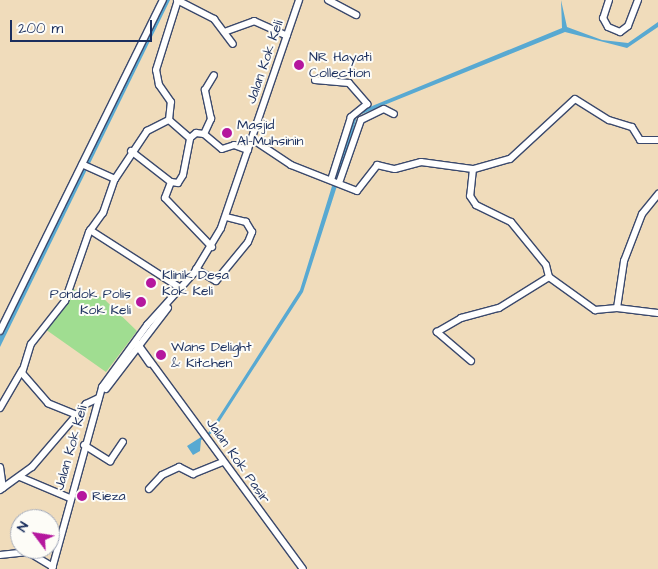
<!DOCTYPE html>
<html>
<head>
<meta charset="utf-8">
<style>
	body { margin:0 }
	#map { position:relative; width:658px; height:569px; overflow:hidden; background:#f0dcbb; font-family:"Architects Daughter",sans-serif }
	div>[style] { position:absolute }
	.green>* { inset:0; background:#a0dd91 }
	.water>* { inset:0; background:#58a9d2 }
	.roads { filter:drop-shadow(1px 0 #3b496c) drop-shadow(-1px 0 #3b496c) drop-shadow(0 1px #3b496c) drop-shadow(0 -1px #3b496c) }
	.minor>* { height:6px; margin:-3px; padding:0 3px; transform-origin:3px; border-radius:3px; background:#fff }
	.dots>* { width:14px; height:14px; translate:-50% -50%; box-sizing:border-box; border:2px solid #fdfcf7; border-radius:50% }
	span { translate:-50% -50%; white-space:nowrap; text-align:center; line-height:1.15; -webkit-text-stroke:4px #fdfcf7; paint-order:stroke }
	.poi-label { font-size:14px; color:#1b2f5e }
	.left { translate:0 -50%; text-align:left }
	.right { translate:-100% -50%; text-align:right }
	.street-label { font-size:14px; color:#1b2f5e }
	.north { position:absolute; left:10px; top:509px; width:50px; height:50px; box-sizing:border-box; background:#fdfcf7; border:1px solid #a3aaba; border-radius:50%; rotate:301deg; font-size:14px; font-weight:700; line-height:20px; text-align:center; color:#1b2f5e }
	.north::after { content:''; display:block; margin:auto; width:18px; height:22px; background:#b5179e; clip-path:polygon(50% 0,100% 100%,50% 72%,0 100%) }
	.scale { position:absolute; left:10px; top:20px; width:142px; height:22px; box-sizing:border-box; border:2px solid #1b2f5e; border-top:0; padding-left:6px; font-size:15px; line-height:18px; white-space:nowrap; color:#1b2f5e; -webkit-text-stroke:4px #fdfcf7; paint-order:stroke }
</style>
</head>
<body>
<div id="map">
	<div class="green">
		<i style="clip-path:polygon(73px 289px,102px 297px,137px 331px,106px 372px,45px 329px,64px 309px)"></i>
	</div>
	<div class="water">
		<i style="clip-path:polygon(167px 0,170px 0,0 347px,0 336px)"></i>
		<i style="clip-path:polygon(561px 0,567px 27px,602px 40px,628px 43px,658px 22px,658px 27px,627px 48px,565px 32px,357px 116px,344px 164px,303px 292px,212px 433px,201px 440px,200px 451px,193px 455px,187px 446px,209px 432px,300px 290px,353px 118px,360px 111px,562px 28px)"></i>
	</div>
	<div class="roads">
		<div class="minor">
			<i style="left:177px;top:0;width:42px;rotate:27.2deg"></i>
			<i style="left:214px;top:19px;width:31px;rotate:53deg"></i>
			<i style="left:328px;top:0;width:32px;rotate:28deg"></i>
			<i style="left:609px;top:0;width:19px;rotate:108deg"></i>
			<i style="left:603px;top:18px;width:10px;rotate:61deg"></i>
			<i style="left:608px;top:27px;width:13px;rotate:23deg"></i>
			<i style="left:620px;top:32px;width:10px;rotate:-37deg"></i>
			<i style="left:628px;top:26px;width:28px;rotate:-69deg"></i>
			<i style="left:227px;top:31px;width:29px;rotate:-20deg"></i>
			<i style="left:254px;top:21px;width:36px;rotate:24deg"></i>
			<i style="left:315px;top:80px;width:34px;rotate:5deg"></i>
			<i style="left:349px;top:83px;width:28px;rotate:49deg"></i>
			<i style="left:367px;top:104px;width:21px;rotate:141deg"></i>
			<i style="left:351px;top:117px;width:66px;rotate:107.6deg"></i>
			<i style="left:169px;top:120px;width:18px;rotate:-84deg"></i>
			<i style="left:171px;top:102px;width:21px;rotate:-125deg"></i>
			<i style="left:159px;top:85px;width:15px;rotate:-101deg"></i>
			<i style="left:156px;top:70px;width:73px;rotate:-72.6deg"></i>
			<i style="left:169px;top:120px;width:28px;rotate:41deg"></i>
			<i style="left:204px;top:134px;width:17px;rotate:-65deg"></i>
			<i style="left:211px;top:119px;width:30px;rotate:-102deg"></i>
			<i style="left:205px;top:90px;width:17px;rotate:-59deg"></i>
			<i style="left:252px;top:139px;width:47px;rotate:33.7deg"></i>
			<i style="left:291px;top:165px;width:71px;rotate:21.5deg"></i>
			<i style="left:357px;top:191px;width:33px;rotate:-52deg"></i>
			<i style="left:377px;top:165px;width:18px;rotate:13deg"></i>
			<i style="left:395px;top:169px;width:27px;rotate:-15deg"></i>
			<i style="left:421px;top:162px;width:52px;rotate:7.7deg"></i>
			<i style="left:473px;top:169px;width:27px;rotate:96deg"></i>
			<i style="left:470px;top:196px;width:11px;rotate:56deg"></i>
			<i style="left:476px;top:205px;width:39px;rotate:26deg"></i>
			<i style="left:511px;top:222px;width:55px;rotate:50.9deg"></i>
			<i style="left:546px;top:265px;width:12px;rotate:76deg"></i>
			<i style="left:549px;top:277px;width:57px;rotate:35.7deg"></i>
			<i style="left:595px;top:310px;width:22px;rotate:-5deg"></i>
			<i style="left:617px;top:308px;width:48px;rotate:-81.5deg"></i>
			<i style="left:624px;top:261px;width:50px;rotate:-69deg"></i>
			<i style="left:642px;top:214px;width:26px;rotate:-51deg"></i>
			<i style="left:131px;top:151px;width:51px;rotate:37.8deg"></i>
			<i style="left:171px;top:182px;width:17px;rotate:111deg"></i>
			<i style="left:165px;top:198px;width:68px;rotate:46.2deg"></i>
			<i style="left:474px;top:169px;width:37px;rotate:-16deg"></i>
			<i style="left:510px;top:159px;width:88px;rotate:-42.7deg"></i>
			<i style="left:575px;top:99px;width:40px;rotate:32deg"></i>
			<i style="left:609px;top:120px;width:24px;rotate:17deg"></i>
			<i style="left:632px;top:127px;width:15px;rotate:58deg"></i>
			<i style="left:640px;top:140px;width:18px"></i>
			<i style="left:115px;top:179px;width:58px;rotate:-56.3deg"></i>
			<i style="left:147px;top:131px;width:25px;rotate:-27deg"></i>
			<i style="left:171px;top:182px;width:7px;rotate:8deg"></i>
			<i style="left:178px;top:183px;width:9px;rotate:-58deg"></i>
			<i style="left:183px;top:175px;width:38px;rotate:-79deg"></i>
			<i style="left:190px;top:138px;width:8px;rotate:-40deg"></i>
			<i style="left:196px;top:133px;width:8px;rotate:7deg"></i>
			<i style="left:204px;top:134px;width:23px;rotate:40deg"></i>
			<i style="left:222px;top:149px;width:13px;rotate:-18deg"></i>
			<i style="left:234px;top:145px;width:15px;rotate:20deg"></i>
			<i style="left:339px;top:183px;width:67px;rotate:-70.8deg"></i>
			<i style="left:361px;top:120px;width:25px;rotate:-26deg"></i>
			<i style="left:384px;top:109px;width:11px;rotate:27deg"></i>
			<i style="left:90px;top:230px;width:109px;rotate:32.7deg"></i>
			<i style="left:196px;top:269px;width:23px;rotate:31deg"></i>
			<i style="left:216px;top:281px;width:50px;rotate:-50.6deg"></i>
			<i style="left:248px;top:242px;width:11px;rotate:-68deg"></i>
			<i style="left:252px;top:232px;width:12px;rotate:-121deg"></i>
			<i style="left:246px;top:222px;width:21px;rotate:-166deg"></i>
			<i style="left:617px;top:308px;width:41px;rotate:7deg"></i>
			<i style="left:0;top:331px;width:369px;rotate:-63.8deg"></i>
			<i style="left:137px;top:343px;width:280px;rotate:53.7deg"></i>
			<i style="left:136px;top:344px;width:24px;rotate:55deg"></i>
			<i style="left:471px;top:361px;width:45px;rotate:-139.5deg"></i>
			<i style="left:437px;top:332px;width:28px;rotate:-30deg"></i>
			<i style="left:461px;top:318px;width:39px;rotate:-15deg"></i>
			<i style="left:499px;top:308px;width:59px;rotate:-31.8deg"></i>
			<i style="left:106px;top:389px;width:102px;rotate:-52.6deg"></i>
			<i style="left:0;top:408px;width:44px;rotate:-59.9deg"></i>
			<i style="left:77px;top:415px;width:31px;rotate:-158deg"></i>
			<i style="left:48px;top:403px;width:40px;rotate:-131deg"></i>
			<i style="left:22px;top:373px;width:30px;rotate:-73deg"></i>
			<i style="left:31px;top:344px;width:55px;rotate:-51.7deg"></i>
			<i style="left:65px;top:301px;width:73px;rotate:-70.8deg"></i>
			<i style="left:89px;top:232px;width:24px;rotate:-54deg"></i>
			<i style="left:103px;top:213px;width:36px;rotate:-71deg"></i>
			<i style="left:115px;top:179px;width:36px;rotate:-156deg"></i>
			<i style="left:84px;top:445px;width:31px;rotate:32deg"></i>
			<i style="left:110px;top:461px;width:23px;rotate:-56deg"></i>
			<i style="left:0;top:467px;width:21px;rotate:82deg"></i>
			<i style="left:20px;top:477px;width:54px;rotate:22.8deg"></i>
			<i style="left:149px;top:489px;width:19px;rotate:-47deg"></i>
			<i style="left:162px;top:475px;width:19px;rotate:-25deg"></i>
			<i style="left:179px;top:467px;width:16px;rotate:27deg"></i>
			<i style="left:193px;top:474px;width:32px;rotate:-22deg"></i>
			<i style="left:0;top:490px;width:39px;rotate:-36deg"></i>
			<i style="left:32px;top:467px;width:83px;rotate:-49.4deg"></i>
			<i style="left:86px;top:404px;width:14px;rotate:-25deg"></i>
			<i style="left:0;top:555px;width:28px;rotate:-6deg"></i>
			<i style="left:28px;top:552px;width:29px;rotate:31deg"></i>
			<i style="left:52px;top:569px;width:189px;rotate:-74.6deg"></i>
			<i style="left:102px;top:387px;width:77px;rotate:-54deg"></i>
			<i style="left:147px;top:325px;width:70px;rotate:-47.9deg"></i>
			<i style="left:194px;top:273px;width:52px;rotate:-59deg"></i>
			<i style="left:221px;top:228px;width:241px;rotate:-71.1deg"></i>
		</div>
	</div>
	<div class="dots">
		<i style="left:299px;top:65px;background:#b5179e"></i>
		<i style="left:227px;top:133px;background:#b5179e"></i>
		<i style="left:151px;top:283px;background:#b5179e"></i>
		<i style="left:141px;top:302px;background:#b5179e"></i>
		<i style="left:161px;top:355px;background:#b5179e"></i>
		<i style="left:82px;top:496px;background:#b5179e"></i>
	</div>
	<div class="poi-label">
		<span class="left" style="left:309px;top:65px">NR Hayati<br>Collection</span>
		<span class="left" style="left:237px;top:133px">Masjid<br>Al-Muhsinin</span>
		<span class="left" style="left:162px;top:283px">Klinik Desa<br>Kok Keli</span>
		<span class="right" style="left:131px;top:302px">Pondok Polis<br>Kok Keli</span>
		<span class="left" style="left:171px;top:355px">Wans Delight<br>&amp; Kitchen</span>
		<span class="left" style="left:92px;top:496px">Rieza</span>
	</div>
	<div class="street-label">
		<span style="left:265px;top:62px;rotate:-71deg">Jalan Kok Keli</span>
		<span style="left:71px;top:448px;rotate:-74deg">Jalan Kok Keli</span>
		<span style="left:238px;top:461px;rotate:55deg">Jalan Kok Pasir</span>
	</div>
	<div class="north">N</div>
	<div class="scale">200 m</div>
</div>
</body>
</html>
